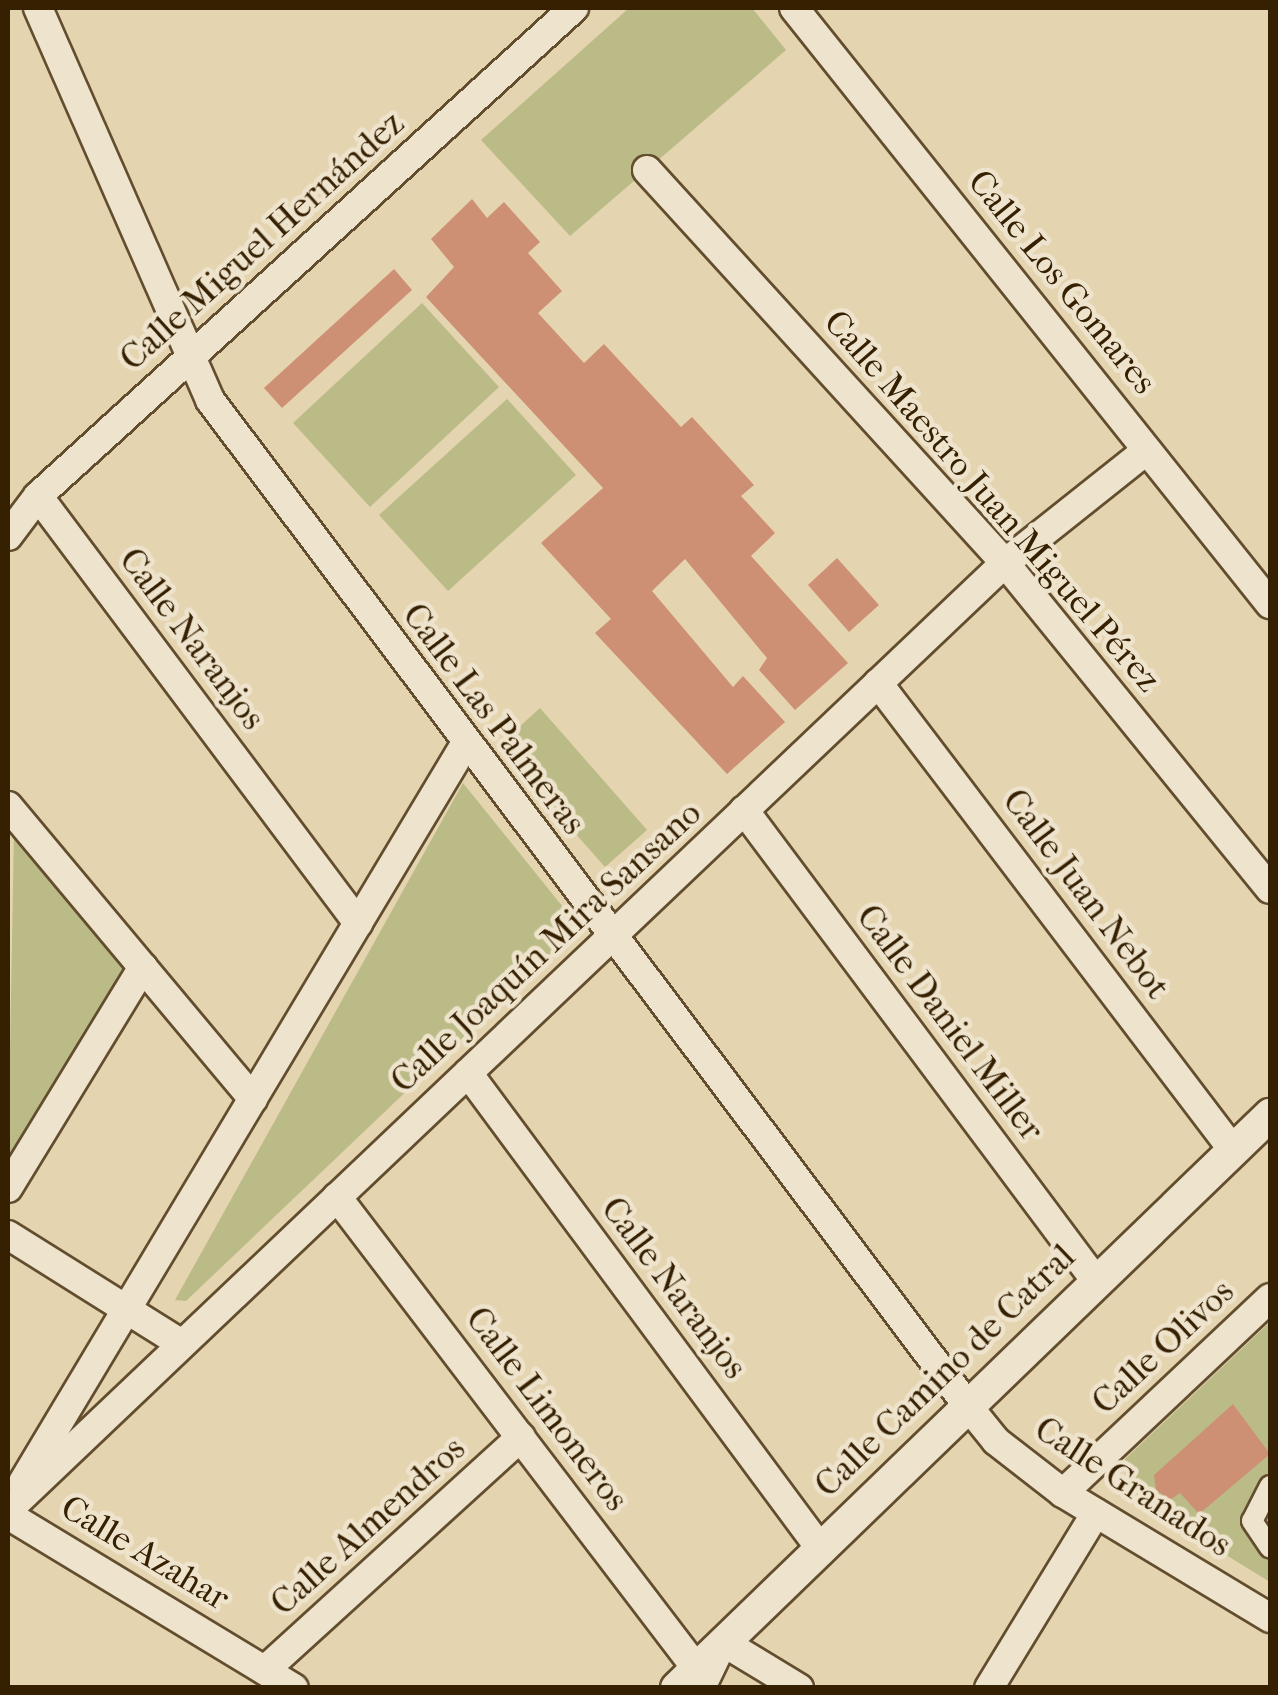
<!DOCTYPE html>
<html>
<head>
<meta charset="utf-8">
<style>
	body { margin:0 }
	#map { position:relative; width:1278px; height:1695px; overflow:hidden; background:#e5d4b0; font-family:"IM FELL French Canon",serif }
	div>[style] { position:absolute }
	.green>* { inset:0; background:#bbbb87 }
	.building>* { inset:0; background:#ce9074 }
	.roads { filter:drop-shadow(2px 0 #624d2e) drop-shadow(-2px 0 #624d2e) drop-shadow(0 2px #624d2e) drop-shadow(0 -2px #624d2e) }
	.pedestrian>* { height:20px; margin:-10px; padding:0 10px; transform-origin:10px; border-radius:10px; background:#eee3cc }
	.minor>* { height:28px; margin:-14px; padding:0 14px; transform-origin:14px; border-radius:14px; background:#eee3cc }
	.tertiary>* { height:32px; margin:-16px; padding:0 16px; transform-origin:16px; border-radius:16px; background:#eee3cc }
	span { translate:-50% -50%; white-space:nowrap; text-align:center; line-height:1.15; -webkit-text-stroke:9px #eee3cc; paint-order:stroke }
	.street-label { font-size:35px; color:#362002 }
	.frame { position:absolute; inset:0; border:10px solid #362002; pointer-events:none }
</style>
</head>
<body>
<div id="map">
	<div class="green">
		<i style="clip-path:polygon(629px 8px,752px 8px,786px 50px,570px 236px,481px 140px)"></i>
		<i style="clip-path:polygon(422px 303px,499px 387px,370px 507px,293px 423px)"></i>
		<i style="clip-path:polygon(507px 399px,576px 475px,448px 591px,379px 515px)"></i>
		<i style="clip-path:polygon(540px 708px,647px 830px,605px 867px,498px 746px)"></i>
		<i style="clip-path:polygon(463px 783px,579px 927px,186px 1301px,175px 1300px)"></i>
		<i style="clip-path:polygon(14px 829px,121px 957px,125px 975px,8px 1162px)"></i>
		<i style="clip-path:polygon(1270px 1322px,1270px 1582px,1125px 1493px,1125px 1459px)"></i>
	</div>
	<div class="building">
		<i style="clip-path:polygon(472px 199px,487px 218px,504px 202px,540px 242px,528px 253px,562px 291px,538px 313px,584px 363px,604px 344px,681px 427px,692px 417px,754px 485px,741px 496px,775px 533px,751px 556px,848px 663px,795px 710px,759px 670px,767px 658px,685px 559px,652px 591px,733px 687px,743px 676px,785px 722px,727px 774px,595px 633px,611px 619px,541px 543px,603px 488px,426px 297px,454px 267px,431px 239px)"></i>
		<i style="clip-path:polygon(394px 269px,412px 290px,282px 408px,264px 388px)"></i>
		<i style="clip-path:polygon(837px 558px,879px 605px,849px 632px,808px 585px)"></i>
		<i style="clip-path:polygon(1233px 1404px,1270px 1454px,1199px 1514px,1180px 1493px,1170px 1500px,1156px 1490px,1154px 1475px)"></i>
	</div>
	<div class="roads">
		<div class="pedestrian">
			<i style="left:1270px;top:1486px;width:39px;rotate:117deg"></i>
			<i style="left:1252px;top:1521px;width:32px;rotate:56deg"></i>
		</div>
		<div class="minor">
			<i style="left:38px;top:8px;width:428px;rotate:66.3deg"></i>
			<i style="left:210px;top:400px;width:1258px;rotate:53.01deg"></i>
			<i style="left:967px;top:1405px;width:46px;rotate:51.1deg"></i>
			<i style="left:996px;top:1441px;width:85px;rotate:37.8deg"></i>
			<i style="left:1063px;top:1493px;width:242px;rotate:31.1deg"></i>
			<i style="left:794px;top:8px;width:763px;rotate:51.39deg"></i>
			<i style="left:647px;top:170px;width:532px;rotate:47.67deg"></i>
			<i style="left:1005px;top:563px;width:420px;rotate:50.9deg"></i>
			<i style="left:38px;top:496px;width:534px;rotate:53.15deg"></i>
			<i style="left:8px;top:536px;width:50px;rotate:-53.1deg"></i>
			<i style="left:38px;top:496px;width:725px;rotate:-42.32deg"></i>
			<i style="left:878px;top:683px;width:587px;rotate:52.76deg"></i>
			<i style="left:8px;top:806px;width:382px;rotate:50.1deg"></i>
			<i style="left:744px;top:810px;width:588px;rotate:53.23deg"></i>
			<i style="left:468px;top:1073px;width:591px;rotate:53.46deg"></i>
			<i style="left:8px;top:1188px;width:259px;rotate:-58.6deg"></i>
			<i style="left:337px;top:1197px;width:592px;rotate:52.69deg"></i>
			<i style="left:8px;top:1235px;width:205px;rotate:32.1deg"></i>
			<i style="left:23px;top:1482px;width:858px;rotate:-59.07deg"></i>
			<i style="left:1063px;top:1493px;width:284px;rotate:-43.3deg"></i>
			<i style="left:8px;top:1510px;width:1375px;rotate:-43.53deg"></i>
			<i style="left:1005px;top:563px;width:181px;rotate:-38.5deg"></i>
			<i style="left:8px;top:1515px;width:334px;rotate:31.2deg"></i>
			<i style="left:265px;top:1670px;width:346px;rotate:-42.3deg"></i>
			<i style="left:701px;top:1688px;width:51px;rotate:-64.4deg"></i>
			<i style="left:723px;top:1642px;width:89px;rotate:31.2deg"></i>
			<i style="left:989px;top:1688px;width:205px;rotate:-58.6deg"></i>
		</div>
		<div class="tertiary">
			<i style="left:677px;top:1688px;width:825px;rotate:-44.02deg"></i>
		</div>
	</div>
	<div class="street-label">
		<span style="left:262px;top:241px;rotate:-42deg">Calle Miguel Hernández</span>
		<span style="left:1062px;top:282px;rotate:51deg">Calle Los Gomares</span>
		<span style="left:992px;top:501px;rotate:49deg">Calle Maestro Juan Miguel Pérez</span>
		<span style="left:192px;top:639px;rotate:53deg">Calle Naranjos</span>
		<span style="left:494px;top:719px;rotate:53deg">Calle Las Palmeras</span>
		<span style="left:1086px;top:894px;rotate:53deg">Calle Juan Nebot</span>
		<span style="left:546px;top:947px;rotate:-43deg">Calle Joaquín Mira Sansano</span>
		<span style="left:950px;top:1023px;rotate:53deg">Calle Daniel Miller</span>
		<span style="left:674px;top:1288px;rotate:53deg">Calle Naranjos</span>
		<span style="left:1163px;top:1347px;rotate:-43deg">Calle Olivos</span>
		<span style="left:945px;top:1371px;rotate:-44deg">Calle Camino de Catral</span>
		<span style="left:547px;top:1409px;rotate:53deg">Calle Limoneros</span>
		<span style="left:1133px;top:1487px;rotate:33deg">Calle Granados</span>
		<span style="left:368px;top:1526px;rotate:-42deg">Calle Almendros</span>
		<span style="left:145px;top:1553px;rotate:31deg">Calle Azahar</span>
	</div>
	<div class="frame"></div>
</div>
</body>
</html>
